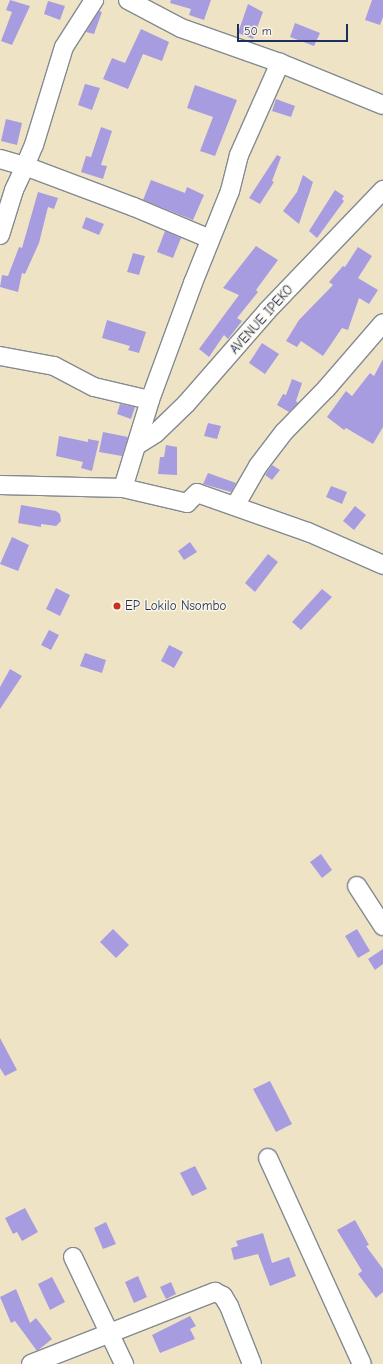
<!DOCTYPE html>
<html>
<head>
<meta charset="utf-8">
<style>
	body { margin:0 }
	#map { position:relative; width:383px; height:1364px; overflow:hidden; background:#eee4c5; font-family:"Comic Neue",sans-serif }
	div>[style] { position:absolute }
	.building>* { inset:0; background:#a89ce1 }
	.roads { filter:drop-shadow(1px 0 #848a92) drop-shadow(-1px 0 #848a92) drop-shadow(0 1px #848a92) drop-shadow(0 -1px #848a92) }
	.minor>* { height:18px; margin:-9px; padding:0 9px; transform-origin:9px; border-radius:9px; background:#fff }
	.dots>* { width:11px; height:11px; translate:-50% -50%; box-sizing:border-box; border:2px solid #fcf5e5; border-radius:50% }
	span { translate:-50% -50%; white-space:nowrap; text-align:center; line-height:1.15; -webkit-text-stroke:3px #fcf5e5; paint-order:stroke }
	.street-label { font-size:13px; color:#1b2f5e }
	.poi-label { font-size:13px; color:#1b2f5e }
	.left { translate:0 -50%; text-align:left }
	.scale { position:absolute; left:237px; top:24px; width:111px; height:18px; box-sizing:border-box; border:2px solid #1b2f5e; border-top:0; padding-left:5px; font-size:12px; line-height:14px; white-space:nowrap; color:#1b2f5e; -webkit-text-stroke:3px #fcf5e5; paint-order:stroke }
</style>
</head>
<body>
<div id="map">
	<div class="building">
		<i style="clip-path:polygon(10px 0,30px 6px,12px 45px,1px 41px,12px 12px,6px 10px)"></i>
		<i style="clip-path:polygon(171px 0,211px 0,204px 20px,189px 15px,191px 9px,170px 3px)"></i>
		<i style="clip-path:polygon(372px 0,383px 0,383px 17px,380px 25px,365px 20px)"></i>
		<i style="clip-path:polygon(48px 1px,65px 6px,60px 20px,44px 14px)"></i>
		<i style="clip-path:polygon(248px 4px,263px 12px,253px 39px,238px 33px)"></i>
		<i style="clip-path:polygon(99px 11px,102px 12px,94px 34px,86px 32px)"></i>
		<i style="clip-path:polygon(295px 23px,320px 33px,314px 46px,290px 37px)"></i>
		<i style="clip-path:polygon(141px 29px,169px 42px,162px 61px,143px 54px,128px 89px,103px 79px,112px 58px,125px 63px)"></i>
		<i style="clip-path:polygon(85px 84px,100px 88px,92px 110px,78px 105px)"></i>
		<i style="clip-path:polygon(195px 85px,237px 100px,215px 156px,200px 151px,213px 117px,187px 108px)"></i>
		<i style="clip-path:polygon(276px 99px,295px 106px,291px 117px,272px 111px)"></i>
		<i style="clip-path:polygon(6px 119px,22px 123px,17px 145px,1px 141px)"></i>
		<i style="clip-path:polygon(101px 127px,112px 131px,101px 165px,107px 166px,103px 179px,81px 172px,86px 156px,91px 157px)"></i>
		<i style="clip-path:polygon(277px 155px,281px 157px,272px 181px,274px 182px,260px 204px,249px 198px)"></i>
		<i style="clip-path:polygon(303px 175px,313px 182px,299px 224px,283px 211px,297px 192px)"></i>
		<i style="clip-path:polygon(151px 180px,185px 193px,187px 187px,204px 195px,193px 220px,143px 200px)"></i>
		<i style="clip-path:polygon(335px 190px,344px 196px,342px 199px,344px 201px,317px 238px,309px 231px)"></i>
		<i style="clip-path:polygon(38px 192px,58px 198px,54px 209px,48px 207px,39px 243px,25px 274px,22px 273px,18px 292px,0 287px,2px 275px,8px 276px,19px 247px,22px 248px)"></i>
		<i style="clip-path:polygon(86px 217px,104px 224px,99px 235px,82px 228px)"></i>
		<i style="clip-path:polygon(165px 231px,181px 238px,173px 258px,157px 252px)"></i>
		<i style="clip-path:polygon(256px 246px,278px 260px,256px 290px,258px 292px,237px 318px,242px 321px,228px 339px,224px 335px,209px 357px,199px 349px,239px 295px,223px 288px)"></i>
		<i style="clip-path:polygon(358px 247px,372px 256px,358px 278px,378px 290px,369px 304px,359px 298px,348px 330px,342px 328px,323px 356px,301px 341px,297px 347px,286px 341px,299px 320px,333px 285px,329px 282px,343px 266px,345px 267px)"></i>
		<i style="clip-path:polygon(133px 253px,145px 256px,139px 275px,127px 272px)"></i>
		<i style="clip-path:polygon(107px 320px,146px 332px,139px 353px,128px 350px,130px 346px,102px 338px)"></i>
		<i style="clip-path:polygon(262px 343px,279px 354px,265px 374px,249px 363px)"></i>
		<i style="clip-path:polygon(383px 359px,383px 427px,373px 444px,346px 428px,344px 430px,327px 417px,346px 391px,352px 396px,370px 373px,374px 376px)"></i>
		<i style="clip-path:polygon(292px 379px,302px 383px,296px 401px,298px 403px,289px 412px,277px 405px,283px 394px,286px 395px)"></i>
		<i style="clip-path:polygon(120px 404px,135px 407px,131px 419px,117px 414px)"></i>
		<i style="clip-path:polygon(208px 423px,221px 426px,217px 439px,204px 436px)"></i>
		<i style="clip-path:polygon(103px 432px,128px 437px,122px 456px,99px 452px)"></i>
		<i style="clip-path:polygon(59px 436px,88px 442px,88px 439px,99px 441px,92px 471px,81px 468px,83px 462px,56px 456px)"></i>
		<i style="clip-path:polygon(166px 445px,177px 447px,177px 475px,158px 474px,160px 457px,164px 457px)"></i>
		<i style="clip-path:polygon(272px 465px,280px 470px,272px 480px,265px 475px)"></i>
		<i style="clip-path:polygon(208px 473px,236px 483px,231px 492px,203px 484px)"></i>
		<i style="clip-path:polygon(331px 486px,347px 492px,342px 504px,326px 497px)"></i>
		<i style="clip-path:polygon(21px 505px,56px 511px,60px 514px,61px 521px,56px 526px,41px 524px,41px 527px,18px 523px)"></i>
		<i style="clip-path:polygon(355px 506px,366px 515px,354px 530px,343px 521px)"></i>
		<i style="clip-path:polygon(12px 537px,29px 545px,18px 571px,0 564px)"></i>
		<i style="clip-path:polygon(190px 542px,197px 552px,184px 560px,178px 551px)"></i>
		<i style="clip-path:polygon(268px 554px,278px 562px,255px 592px,245px 583px)"></i>
		<i style="clip-path:polygon(56px 588px,70px 595px,60px 616px,46px 609px)"></i>
		<i style="clip-path:polygon(322px 589px,332px 597px,301px 630px,292px 622px)"></i>
		<i style="clip-path:polygon(49px 630px,59px 635px,51px 650px,41px 645px)"></i>
		<i style="clip-path:polygon(169px 645px,183px 652px,174px 668px,161px 661px)"></i>
		<i style="clip-path:polygon(85px 653px,106px 660px,102px 673px,80px 666px)"></i>
		<i style="clip-path:polygon(10px 669px,22px 676px,0 709px,0 687px)"></i>
		<i style="clip-path:polygon(321px 854px,332px 870px,322px 878px,310px 862px)"></i>
		<i style="clip-path:polygon(113px 929px,129px 945px,116px 958px,100px 942px)"></i>
		<i style="clip-path:polygon(357px 929px,370px 951px,358px 958px,345px 936px)"></i>
		<i style="clip-path:polygon(383px 949px,383px 964px,375px 970px,368px 959px)"></i>
		<i style="clip-path:polygon(0 1038px,17px 1070px,5px 1076px,0 1068px)"></i>
		<i style="clip-path:polygon(270px 1081px,292px 1124px,276px 1132px,253px 1089px)"></i>
		<i style="clip-path:polygon(195px 1166px,207px 1189px,192px 1196px,180px 1173px)"></i>
		<i style="clip-path:polygon(25px 1208px,38px 1232px,22px 1241px,17px 1232px,13px 1234px,5px 1218px)"></i>
		<i style="clip-path:polygon(355px 1220px,369px 1245px,366px 1246px,383px 1269px,383px 1292px,376px 1298px,358px 1274px,362px 1271px,337px 1230px)"></i>
		<i style="clip-path:polygon(106px 1222px,116px 1244px,103px 1249px,94px 1228px)"></i>
		<i style="clip-path:polygon(263px 1233px,272px 1263px,289px 1257px,296px 1276px,270px 1286px,258px 1254px,234px 1260px,231px 1248px,238px 1246px,236px 1241px)"></i>
		<i style="clip-path:polygon(138px 1276px,147px 1297px,134px 1303px,125px 1282px)"></i>
		<i style="clip-path:polygon(52px 1277px,65px 1302px,50px 1310px,38px 1284px)"></i>
		<i style="clip-path:polygon(171px 1282px,176px 1294px,166px 1299px,160px 1287px)"></i>
		<i style="clip-path:polygon(16px 1289px,30px 1323px,36px 1318px,52px 1339px,37px 1351px,15px 1321px,11px 1323px,0 1297px)"></i>
		<i style="clip-path:polygon(190px 1316px,196px 1326px,190px 1329px,195px 1339px,160px 1353px,152px 1335px)"></i>
	</div>
	<div class="roads">
		<div class="minor">
			<i style="left:128px;top:0;width:60px;rotate:27.8deg"></i>
			<i style="left:181px;top:28px;width:105px;rotate:19.5deg"></i>
			<i style="left:280px;top:63px;width:111px;rotate:22.2deg"></i>
			<i style="left:0;top:159px;width:26px;rotate:16deg"></i>
			<i style="left:25px;top:166px;width:23px;rotate:-67deg"></i>
			<i style="left:34px;top:145px;width:102px;rotate:-73deg"></i>
			<i style="left:64px;top:47px;width:56px;rotate:-57.4deg"></i>
			<i style="left:0;top:235px;width:47px;rotate:-72.7deg"></i>
			<i style="left:14px;top:190px;width:26px;rotate:-65deg"></i>
			<i style="left:25px;top:166px;width:116px;rotate:20.6deg"></i>
			<i style="left:134px;top:207px;width:82px;rotate:22.8deg"></i>
			<i style="left:0;top:356px;width:55px;rotate:10.5deg"></i>
			<i style="left:54px;top:366px;width:45px;rotate:27.7deg"></i>
			<i style="left:94px;top:387px;width:57px;rotate:13.1deg"></i>
			<i style="left:137px;top:445px;width:22px;rotate:-32deg"></i>
			<i style="left:156px;top:433px;width:42px;rotate:-44deg"></i>
			<i style="left:186px;top:404px;width:123px;rotate:-48.9deg"></i>
			<i style="left:267px;top:311px;width:168px;rotate:-46.2deg"></i>
			<i style="left:0;top:485px;width:123px;rotate:1.4deg"></i>
			<i style="left:123px;top:488px;width:66px;rotate:13.2deg"></i>
			<i style="left:187px;top:503px;width:14px;rotate:-45deg"></i>
			<i style="left:197px;top:493px;width:118px;rotate:19.4deg"></i>
			<i style="left:308px;top:532px;width:82px;rotate:23.7deg"></i>
			<i style="left:123px;top:488px;width:92px;rotate:-72.9deg"></i>
			<i style="left:150px;top:400px;width:125px;rotate:-69.8deg"></i>
			<i style="left:193px;top:283px;width:99px;rotate:-68.1deg"></i>
			<i style="left:230px;top:191px;width:37px;rotate:-76deg"></i>
			<i style="left:239px;top:155px;width:101px;rotate:-66deg"></i>
			<i style="left:235px;top:506px;width:46px;rotate:-60.1deg"></i>
			<i style="left:258px;top:466px;width:43px;rotate:-52.6deg"></i>
			<i style="left:284px;top:432px;width:60px;rotate:-45.7deg"></i>
			<i style="left:326px;top:389px;width:87px;rotate:-49.2deg"></i>
			<i style="left:357px;top:886px;width:48px;rotate:57deg"></i>
			<i style="left:268px;top:1158px;width:226px;rotate:65.5deg"></i>
			<i style="left:73px;top:1257px;width:119px;rotate:64.5deg"></i>
			<i style="left:31px;top:1364px;width:198px;rotate:-21.4deg"></i>
			<i style="left:215px;top:1292px;width:9px;rotate:27deg"></i>
			<i style="left:223px;top:1296px;width:12px;rotate:59deg"></i>
			<i style="left:229px;top:1306px;width:62px;rotate:68.4deg"></i>
		</div>
	</div>
	<div class="dots">
		<i style="left:117px;top:606px;background:#c8321e"></i>
	</div>
	<div class="street-label">
		<span style="left:262px;top:320px;rotate:-48deg">AVENUE IPEKO</span>
	</div>
	<div class="poi-label">
		<span class="left" style="left:125px;top:606px">EP Lokilo Nsombo</span>
	</div>
	<div class="scale">50 m</div>
</div>
</body>
</html>
